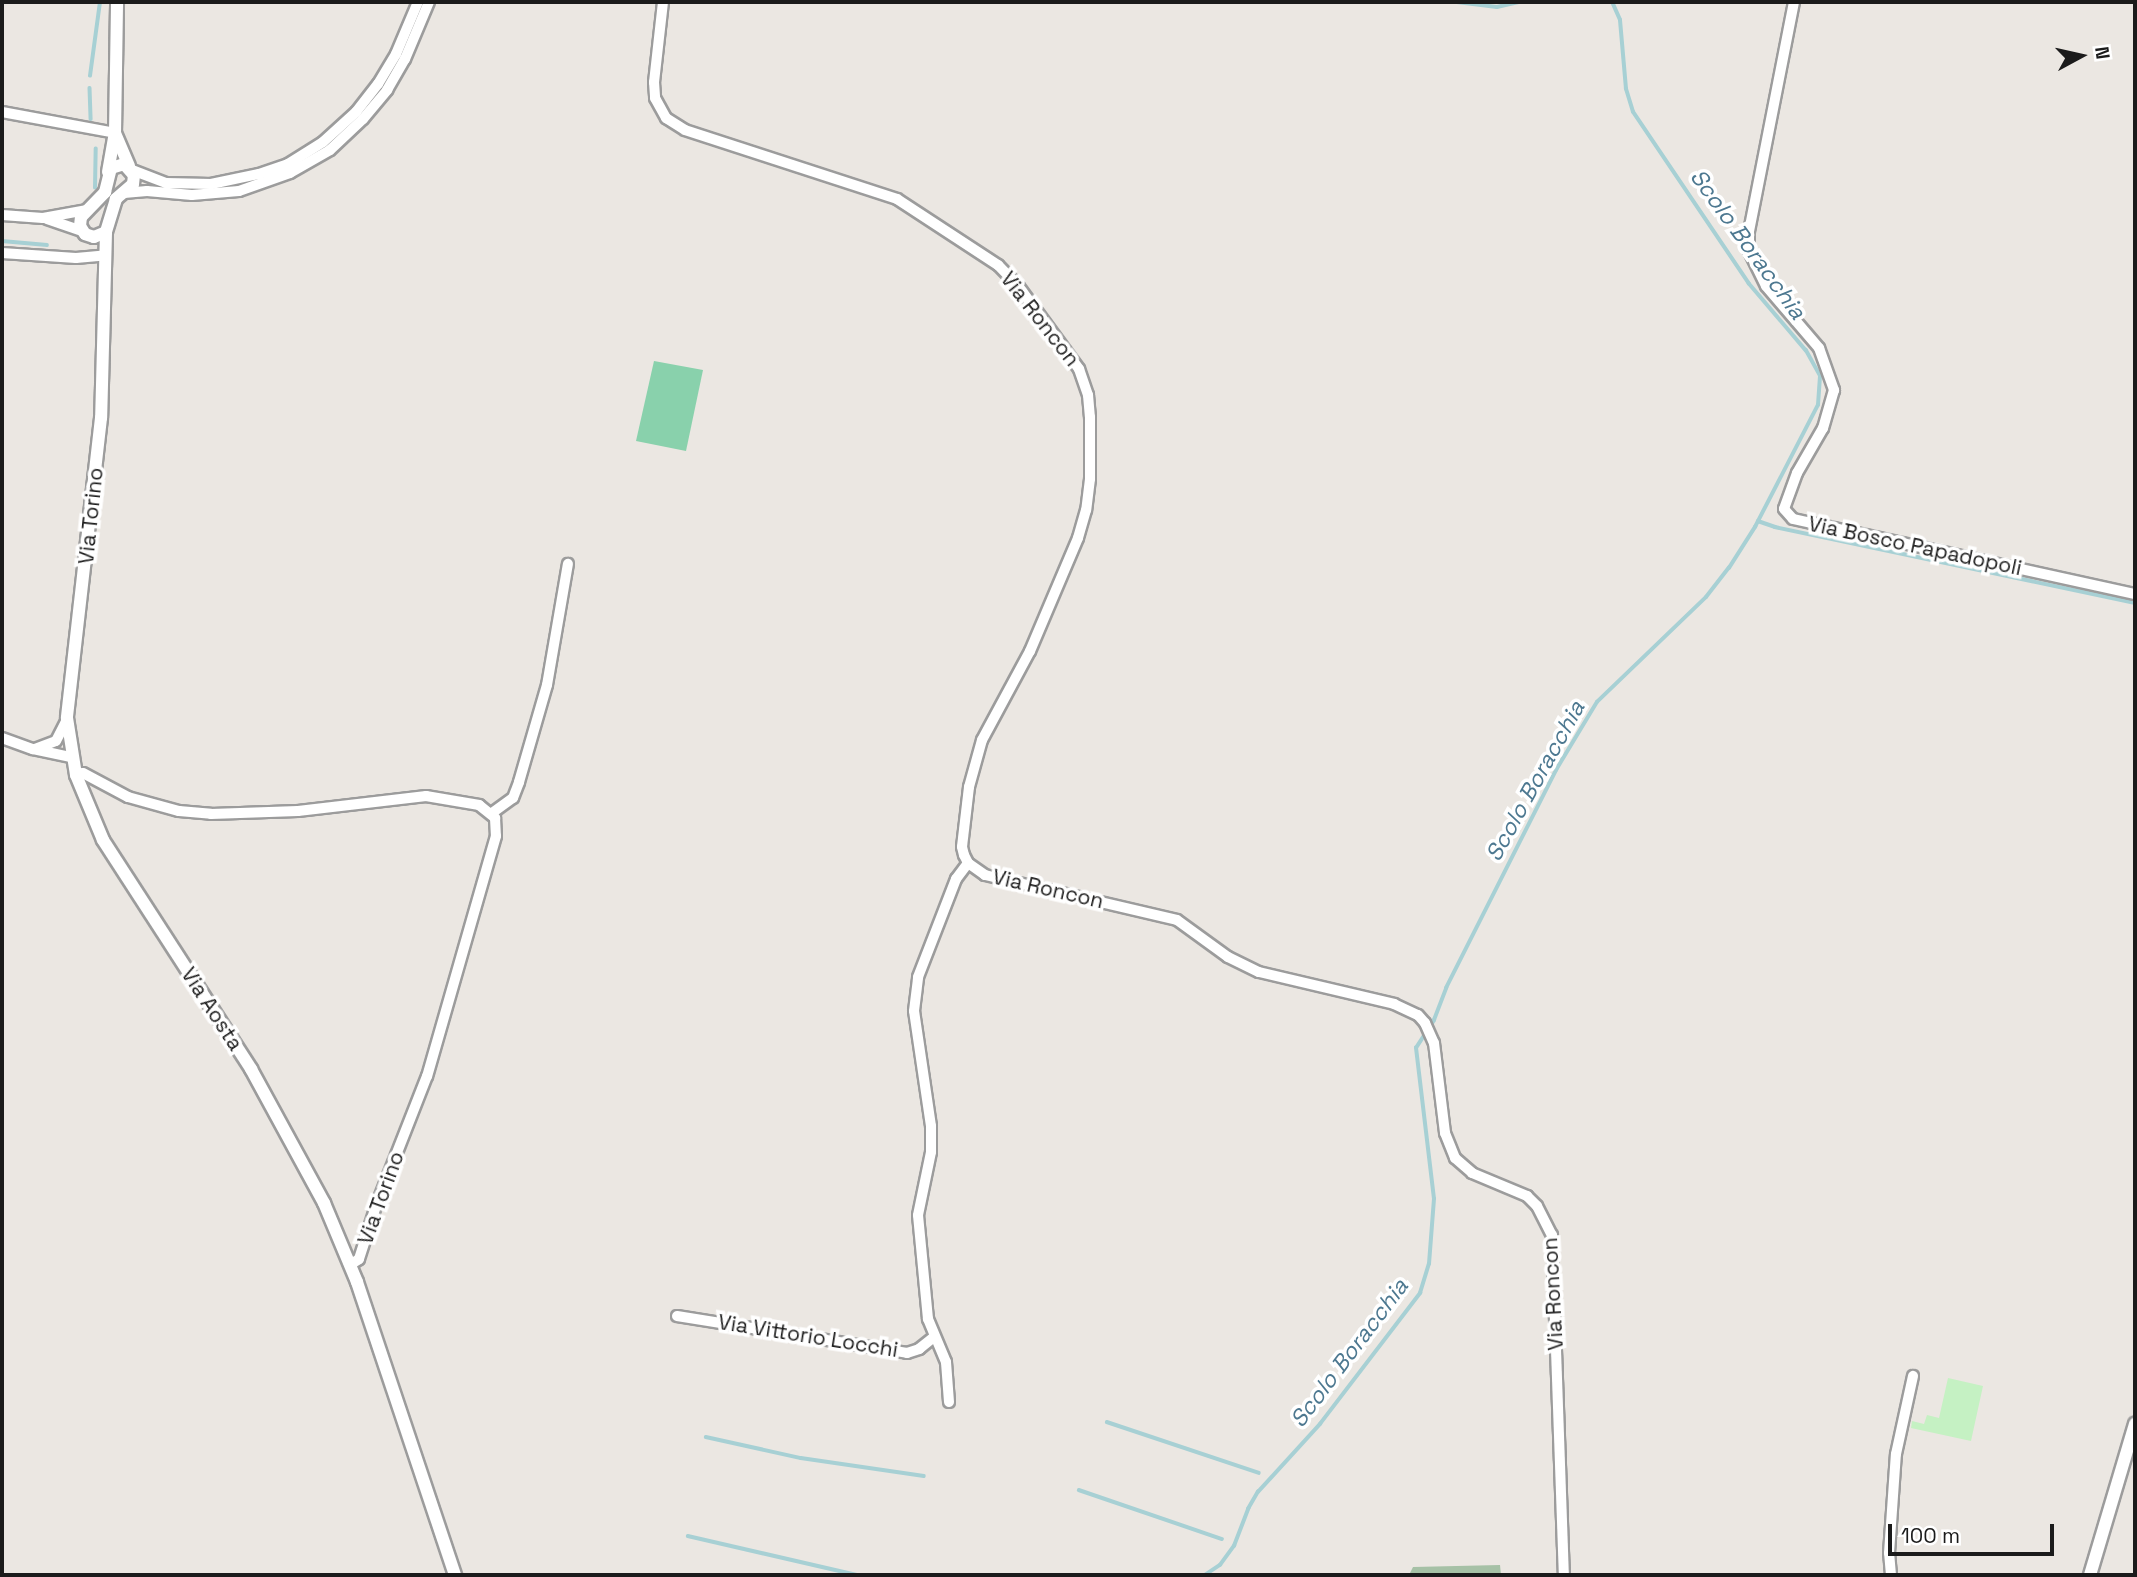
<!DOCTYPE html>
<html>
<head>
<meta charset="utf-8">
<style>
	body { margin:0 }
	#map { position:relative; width:2137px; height:1577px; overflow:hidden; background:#ebe7e2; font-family:"Space Grotesk",sans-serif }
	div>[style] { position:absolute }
	.cemetery>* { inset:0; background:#a6c1a6 }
	.park>* { inset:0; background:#c5f1c3 }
	.pitch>* { inset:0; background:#89d1ac }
	.stream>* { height:3.5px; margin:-1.75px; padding:0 1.75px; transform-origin:1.75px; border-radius:1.75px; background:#a7d0d4 }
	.roads { filter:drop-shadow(2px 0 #9c9c9c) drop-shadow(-2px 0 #9c9c9c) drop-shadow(0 2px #9c9c9c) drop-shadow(0 -2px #9c9c9c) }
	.minor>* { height:10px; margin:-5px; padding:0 5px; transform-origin:5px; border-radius:5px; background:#fff }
	.tertiary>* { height:12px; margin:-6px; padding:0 6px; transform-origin:6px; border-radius:6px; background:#fff }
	span { translate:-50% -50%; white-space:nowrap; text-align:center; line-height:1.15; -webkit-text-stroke:7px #fff; paint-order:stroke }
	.street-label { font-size:21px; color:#1b1b1b }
	.water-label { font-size:23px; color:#4d7890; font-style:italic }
	.frame { position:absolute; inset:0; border:4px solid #1b1b1b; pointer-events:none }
	.north { position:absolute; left:2046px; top:21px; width:70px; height:70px; -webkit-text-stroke:5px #fff; paint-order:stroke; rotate:82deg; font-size:19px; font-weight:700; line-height:28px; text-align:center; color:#1b1b1b }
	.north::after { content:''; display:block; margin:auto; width:24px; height:32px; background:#1b1b1b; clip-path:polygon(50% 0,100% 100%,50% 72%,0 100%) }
	.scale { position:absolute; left:1888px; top:1524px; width:166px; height:32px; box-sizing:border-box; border:4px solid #1b1b1b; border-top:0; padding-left:9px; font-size:21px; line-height:24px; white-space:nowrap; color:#1b1b1b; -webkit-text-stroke:5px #fff; paint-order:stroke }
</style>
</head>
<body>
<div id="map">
	<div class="cemetery">
		<i style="clip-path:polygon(1500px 1565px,1501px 1575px,1409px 1575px,1413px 1567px)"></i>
	</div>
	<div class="park">
		<i style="clip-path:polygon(1948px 1378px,1983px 1386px,1971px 1441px,1911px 1428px,1912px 1421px,1924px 1424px,1927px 1415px,1939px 1418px)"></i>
	</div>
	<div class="pitch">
		<i style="clip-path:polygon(654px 361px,703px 370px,686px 451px,636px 441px)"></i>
	</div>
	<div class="stream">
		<i style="left:1457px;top:2px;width:40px;rotate:7.1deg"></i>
		<i style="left:1497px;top:7px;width:23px;rotate:-13deg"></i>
		<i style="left:90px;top:76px;width:75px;rotate:-82.3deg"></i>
		<i style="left:90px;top:88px;width:31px;rotate:88deg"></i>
		<i style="left:95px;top:188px;width:39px;rotate:-89deg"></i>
		<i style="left:2px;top:241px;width:45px;rotate:5.1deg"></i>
		<i style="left:1758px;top:521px;width:18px;rotate:19deg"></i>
		<i style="left:1775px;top:527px;width:368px;rotate:11.9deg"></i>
		<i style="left:1107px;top:1422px;width:160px;rotate:18.5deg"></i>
		<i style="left:706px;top:1437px;width:97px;rotate:12.5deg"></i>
		<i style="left:801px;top:1458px;width:124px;rotate:8.3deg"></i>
		<i style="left:1079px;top:1490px;width:151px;rotate:18.9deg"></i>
		<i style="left:688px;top:1536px;width:173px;rotate:13deg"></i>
		<i style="left:1205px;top:1575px;width:18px;rotate:-34deg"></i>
		<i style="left:1220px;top:1565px;width:24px;rotate:-54deg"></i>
		<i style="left:1234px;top:1546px;width:40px;rotate:-69deg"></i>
		<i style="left:1248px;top:1509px;width:20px;rotate:-60deg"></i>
		<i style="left:1258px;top:1492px;width:92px;rotate:-47.6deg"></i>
		<i style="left:1320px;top:1424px;width:165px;rotate:-52.6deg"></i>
		<i style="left:1420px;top:1293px;width:30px;rotate:-73deg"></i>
		<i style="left:1429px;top:1264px;width:65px;rotate:-85.6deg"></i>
		<i style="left:1434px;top:1199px;width:152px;rotate:-96.8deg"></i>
		<i style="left:1416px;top:1048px;width:33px;rotate:-57deg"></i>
		<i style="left:1434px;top:1020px;width:34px;rotate:-69deg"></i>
		<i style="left:1446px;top:988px;width:244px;rotate:-63.2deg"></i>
		<i style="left:1556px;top:770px;width:79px;rotate:-58.9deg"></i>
		<i style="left:1597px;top:702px;width:151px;rotate:-43.9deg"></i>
		<i style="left:1706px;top:597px;width:37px;rotate:-52deg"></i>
		<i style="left:1729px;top:568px;width:49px;rotate:-57.6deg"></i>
		<i style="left:1755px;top:527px;width:137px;rotate:-62.7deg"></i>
		<i style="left:1818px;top:405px;width:29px;rotate:-86deg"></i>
		<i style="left:1820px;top:376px;width:29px;rotate:-119deg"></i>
		<i style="left:1806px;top:351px;width:88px;rotate:-130.4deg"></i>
		<i style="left:1749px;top:284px;width:207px;rotate:-124deg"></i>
		<i style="left:1633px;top:112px;width:24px;rotate:-107deg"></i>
		<i style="left:1626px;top:89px;width:69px;rotate:-95deg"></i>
		<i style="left:1620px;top:20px;width:20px;rotate:-114deg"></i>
	</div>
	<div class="roads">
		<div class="minor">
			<i style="left:663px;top:2px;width:81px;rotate:96.4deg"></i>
			<i style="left:654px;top:82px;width:16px;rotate:86deg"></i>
			<i style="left:655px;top:98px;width:23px;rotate:61deg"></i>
			<i style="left:666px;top:118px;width:22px;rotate:32deg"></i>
			<i style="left:685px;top:130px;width:223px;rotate:18deg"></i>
			<i style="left:897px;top:199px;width:121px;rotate:33.2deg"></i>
			<i style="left:998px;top:265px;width:30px;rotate:46deg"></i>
			<i style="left:1019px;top:287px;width:102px;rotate:53.8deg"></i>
			<i style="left:1079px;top:369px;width:28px;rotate:71deg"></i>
			<i style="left:1088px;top:395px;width:22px;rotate:85deg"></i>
			<i style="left:1090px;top:417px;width:62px;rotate:90deg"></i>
			<i style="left:1090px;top:479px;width:31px;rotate:97deg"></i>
			<i style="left:1086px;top:510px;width:29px;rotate:106deg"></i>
			<i style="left:1078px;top:538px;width:123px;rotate:113deg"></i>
			<i style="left:1030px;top:651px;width:101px;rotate:118.3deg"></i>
			<i style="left:982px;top:740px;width:49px;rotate:105.5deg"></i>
			<i style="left:969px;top:787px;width:60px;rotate:96.7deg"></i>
			<i style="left:962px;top:847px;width:8px;rotate:76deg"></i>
			<i style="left:964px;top:855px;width:9px;rotate:63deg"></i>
			<i style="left:968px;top:863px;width:21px;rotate:35deg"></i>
			<i style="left:985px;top:875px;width:197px;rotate:13.2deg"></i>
			<i style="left:1177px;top:920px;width:63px;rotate:36deg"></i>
			<i style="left:1228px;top:957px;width:34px;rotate:26deg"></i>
			<i style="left:1259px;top:972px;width:139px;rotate:13.3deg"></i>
			<i style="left:1394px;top:1004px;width:26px;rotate:25deg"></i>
			<i style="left:1418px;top:1015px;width:11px;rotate:49deg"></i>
			<i style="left:1425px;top:1023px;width:22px;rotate:66deg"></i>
			<i style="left:1434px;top:1043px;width:91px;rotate:83deg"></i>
			<i style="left:1445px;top:1133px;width:27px;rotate:68deg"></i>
			<i style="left:1455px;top:1158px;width:23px;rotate:41deg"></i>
			<i style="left:1472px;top:1173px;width:60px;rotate:22.7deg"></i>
			<i style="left:1527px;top:1196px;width:14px;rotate:45deg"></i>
			<i style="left:1537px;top:1206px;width:33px;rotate:63deg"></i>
			<i style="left:1552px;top:1235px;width:340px;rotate:88deg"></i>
			<i style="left:1794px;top:2px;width:233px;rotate:101.1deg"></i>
			<i style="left:1749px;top:231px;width:20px;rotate:90deg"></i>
			<i style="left:1749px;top:251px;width:39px;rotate:64deg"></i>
			<i style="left:1766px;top:286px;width:82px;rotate:49.5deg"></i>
			<i style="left:1819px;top:348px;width:45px;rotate:70.3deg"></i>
			<i style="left:1834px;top:390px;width:40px;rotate:106deg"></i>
			<i style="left:1823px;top:428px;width:52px;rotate:120deg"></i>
			<i style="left:1797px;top:473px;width:38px;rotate:110deg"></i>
			<i style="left:1784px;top:509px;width:13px;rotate:48deg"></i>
			<i style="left:1793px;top:519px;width:350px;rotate:12.4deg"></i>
			<i style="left:2px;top:112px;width:115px;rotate:10.5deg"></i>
			<i style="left:132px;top:170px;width:36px;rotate:21deg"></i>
			<i style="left:166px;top:183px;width:45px;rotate:1.3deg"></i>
			<i style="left:211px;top:184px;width:49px;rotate:-11.8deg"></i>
			<i style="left:259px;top:174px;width:31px;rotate:-19deg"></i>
			<i style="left:288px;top:164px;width:41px;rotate:-32.2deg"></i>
			<i style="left:323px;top:142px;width:45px;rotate:-42.3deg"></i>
			<i style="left:356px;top:112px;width:36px;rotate:-52deg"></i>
			<i style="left:378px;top:84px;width:35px;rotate:-59deg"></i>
			<i style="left:396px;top:54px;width:56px;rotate:-67.1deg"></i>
			<i style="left:124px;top:193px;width:23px;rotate:-5deg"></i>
			<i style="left:147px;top:191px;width:45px;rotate:5.1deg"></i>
			<i style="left:192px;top:195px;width:47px;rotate:-4.9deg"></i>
			<i style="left:239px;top:191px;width:54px;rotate:-19.4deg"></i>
			<i style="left:290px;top:173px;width:46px;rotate:-29.9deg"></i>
			<i style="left:330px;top:150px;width:45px;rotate:-43.2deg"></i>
			<i style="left:363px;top:119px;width:38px;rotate:-50deg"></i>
			<i style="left:387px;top:90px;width:36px;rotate:-60deg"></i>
			<i style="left:405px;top:59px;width:62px;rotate:-67.2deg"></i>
			<i style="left:2px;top:215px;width:41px;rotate:4.2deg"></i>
			<i style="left:43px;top:218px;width:45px;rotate:-10.3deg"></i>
			<i style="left:47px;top:219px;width:37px;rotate:19deg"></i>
			<i style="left:2px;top:253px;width:74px;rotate:3.9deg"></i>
			<i style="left:76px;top:258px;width:25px;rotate:-5deg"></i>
			<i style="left:2px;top:738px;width:33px;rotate:20deg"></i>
			<i style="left:33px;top:749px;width:40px;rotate:12deg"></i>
			<i style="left:35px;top:749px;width:22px;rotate:-21deg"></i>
			<i style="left:56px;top:741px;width:25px;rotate:-63deg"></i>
			<i style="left:76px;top:775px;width:7px;rotate:-16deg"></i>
			<i style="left:83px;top:773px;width:51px;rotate:28.1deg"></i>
			<i style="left:128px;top:797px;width:53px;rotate:15.4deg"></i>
			<i style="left:179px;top:811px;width:32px;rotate:5deg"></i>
			<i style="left:211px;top:814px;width:87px;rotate:-2deg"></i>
			<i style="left:298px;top:811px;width:129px;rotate:-6.7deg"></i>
			<i style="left:426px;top:796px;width:54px;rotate:9.6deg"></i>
			<i style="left:479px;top:805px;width:21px;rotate:39deg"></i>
			<i style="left:495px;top:818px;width:18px;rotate:87deg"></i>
			<i style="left:496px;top:836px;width:250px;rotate:106deg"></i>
			<i style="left:427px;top:1076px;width:140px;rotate:111.4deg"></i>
			<i style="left:376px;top:1206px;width:56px;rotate:107.8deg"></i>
			<i style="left:359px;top:1259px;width:11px;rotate:146deg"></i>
			<i style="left:492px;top:813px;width:26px;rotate:-36deg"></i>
			<i style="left:513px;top:798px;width:17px;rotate:-69deg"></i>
			<i style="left:519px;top:782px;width:101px;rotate:-73.9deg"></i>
			<i style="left:547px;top:685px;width:123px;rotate:-80.2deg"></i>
			<i style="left:677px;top:1316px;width:233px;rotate:9.1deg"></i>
			<i style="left:907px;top:1353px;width:13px;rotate:-18deg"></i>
			<i style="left:919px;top:1349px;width:19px;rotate:-39deg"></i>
			<i style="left:949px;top:1402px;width:40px;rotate:-94.3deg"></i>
			<i style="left:946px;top:1362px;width:47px;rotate:-112.7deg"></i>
			<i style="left:928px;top:1319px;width:104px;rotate:-95.5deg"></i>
			<i style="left:918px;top:1215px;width:64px;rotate:-78.3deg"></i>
			<i style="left:931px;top:1152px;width:26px;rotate:-90deg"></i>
			<i style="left:931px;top:1126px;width:116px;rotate:-98.4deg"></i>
			<i style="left:914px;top:1011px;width:34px;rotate:-83deg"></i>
			<i style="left:918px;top:977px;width:105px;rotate:-68.8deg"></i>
			<i style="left:956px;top:879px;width:20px;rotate:-53deg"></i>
			<i style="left:1891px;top:1575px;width:22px;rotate:-95deg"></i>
			<i style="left:1889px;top:1553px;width:99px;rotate:-86deg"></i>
			<i style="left:1896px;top:1454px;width:80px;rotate:-77.7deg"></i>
		</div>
		<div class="tertiary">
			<i style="left:115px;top:133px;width:36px;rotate:67deg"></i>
			<i style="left:124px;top:164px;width:15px;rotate:48deg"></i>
			<i style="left:134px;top:175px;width:9px;rotate:96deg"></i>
			<i style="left:133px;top:184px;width:23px;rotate:139deg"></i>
			<i style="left:116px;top:199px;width:34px;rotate:107deg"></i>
			<i style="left:106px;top:232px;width:13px;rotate:157deg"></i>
			<i style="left:94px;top:237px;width:9px;rotate:-162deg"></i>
			<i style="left:85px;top:234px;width:9px;rotate:-122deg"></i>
			<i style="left:80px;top:226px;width:9px;rotate:-84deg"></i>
			<i style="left:81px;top:217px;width:35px;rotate:-46deg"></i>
			<i style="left:105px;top:192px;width:25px;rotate:-76deg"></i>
			<i style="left:111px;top:168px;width:14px;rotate:-17deg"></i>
			<i style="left:108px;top:172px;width:40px;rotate:-80deg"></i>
			<i style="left:115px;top:133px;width:131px;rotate:-89.1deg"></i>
			<i style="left:106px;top:232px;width:186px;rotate:91.5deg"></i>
			<i style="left:101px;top:418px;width:302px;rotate:96.5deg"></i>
			<i style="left:67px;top:718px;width:58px;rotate:81deg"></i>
			<i style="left:76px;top:775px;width:70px;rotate:67.4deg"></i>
			<i style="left:103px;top:840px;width:273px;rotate:57.1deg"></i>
			<i style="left:251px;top:1069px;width:153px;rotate:61.4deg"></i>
			<i style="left:324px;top:1203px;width:86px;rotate:67.3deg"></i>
			<i style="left:357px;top:1282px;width:309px;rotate:71.5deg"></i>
			<i style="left:2090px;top:1575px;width:158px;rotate:-73.4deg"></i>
		</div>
	</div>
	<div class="street-label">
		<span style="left:1040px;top:319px;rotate:52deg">Via Roncon</span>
		<span style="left:91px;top:516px;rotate:-84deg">Via Torino</span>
		<span style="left:1915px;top:546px;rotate:12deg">Via Bosco Papadopoli</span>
		<span style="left:1048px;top:889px;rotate:13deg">Via Roncon</span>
		<span style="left:212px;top:1009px;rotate:57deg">Via Aosta</span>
		<span style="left:381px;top:1198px;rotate:-70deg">Via Torino</span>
		<span style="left:1553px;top:1294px;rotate:-93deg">Via Roncon</span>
		<span style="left:808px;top:1336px;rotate:9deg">Via Vittorio Locchi</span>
	</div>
	<div class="water-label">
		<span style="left:1748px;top:244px;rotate:54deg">Scolo Boracchia</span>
		<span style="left:1535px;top:781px;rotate:-61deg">Scolo Boracchia</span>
		<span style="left:1349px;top:1353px;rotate:-53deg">Scolo Boracchia</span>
	</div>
	<div class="frame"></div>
	<div class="north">N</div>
	<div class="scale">100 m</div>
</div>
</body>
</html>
